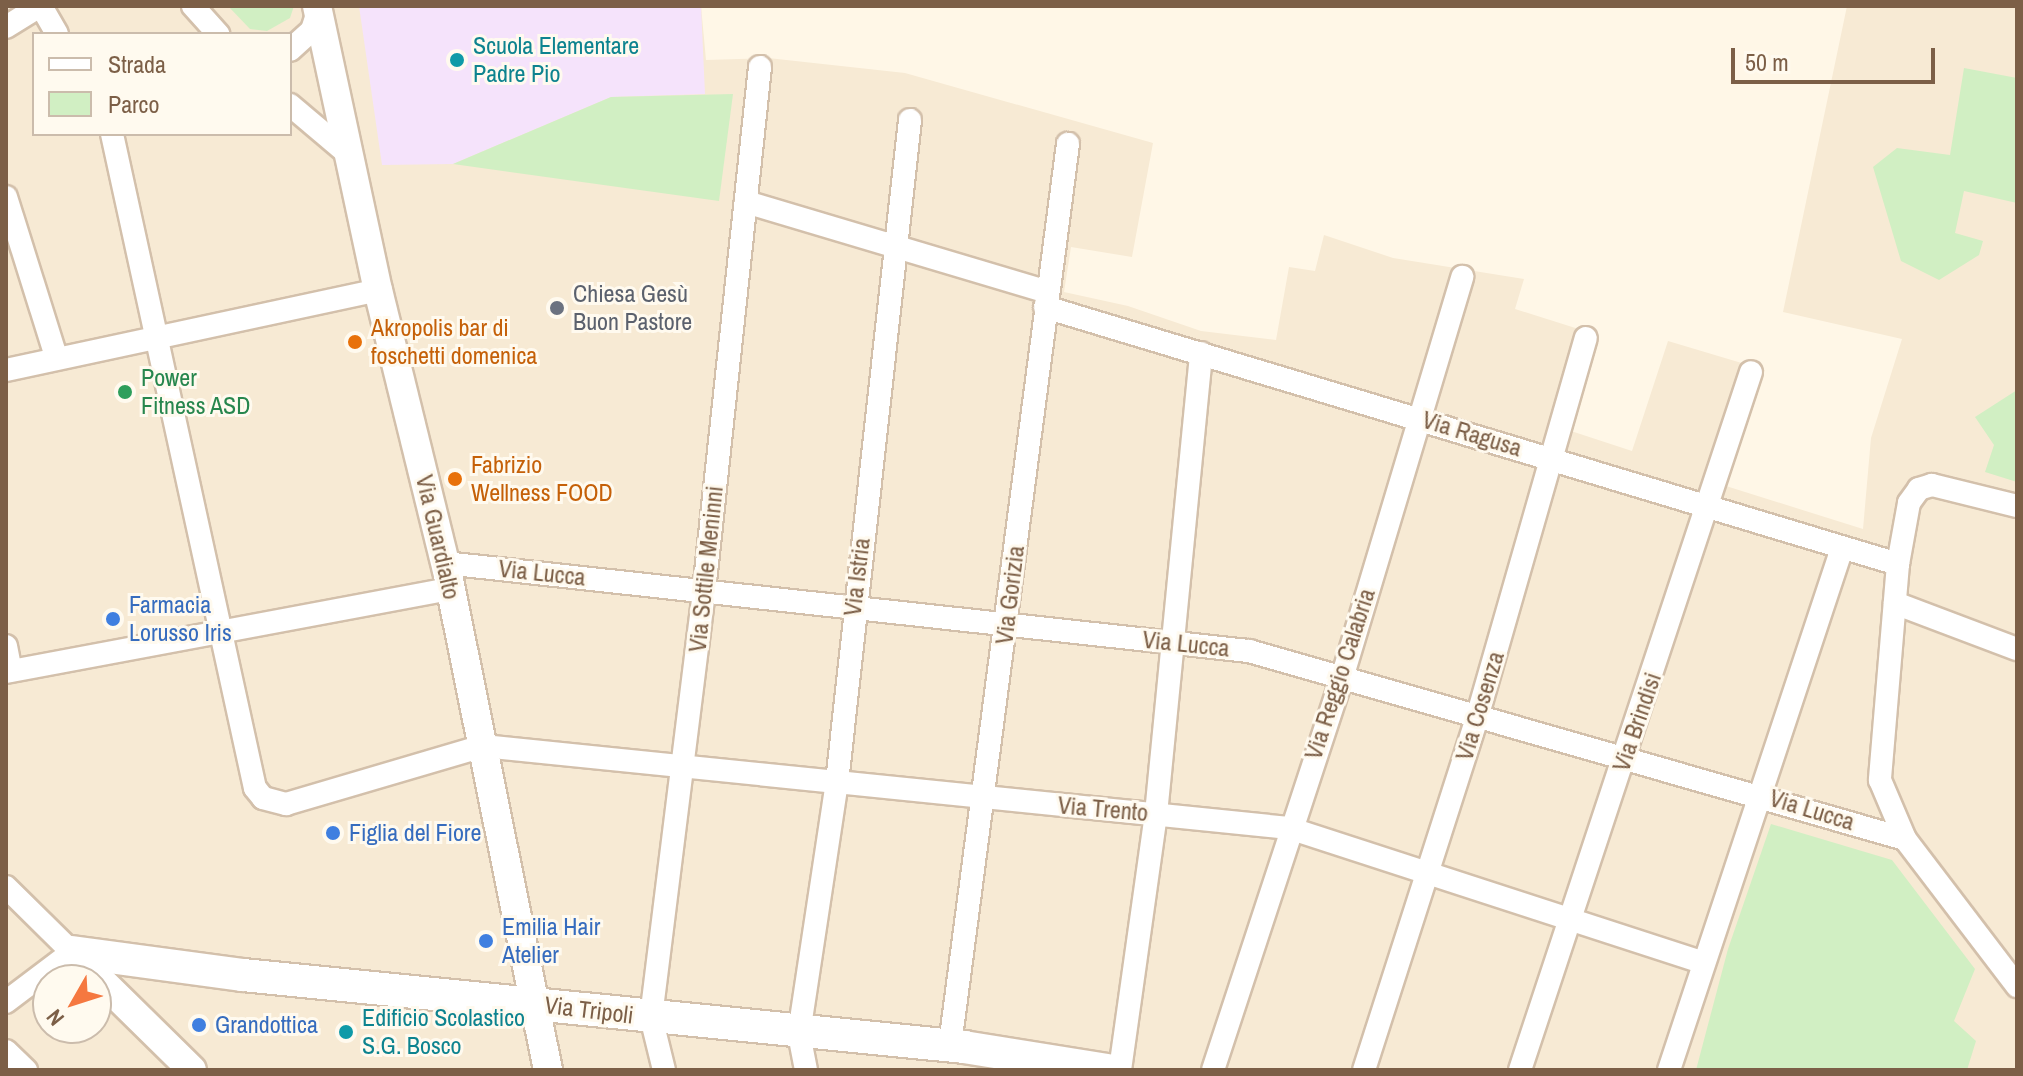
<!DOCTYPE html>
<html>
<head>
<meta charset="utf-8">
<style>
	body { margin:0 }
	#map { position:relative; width:2023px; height:1076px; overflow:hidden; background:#fff7e7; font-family:"Archivo Narrow",sans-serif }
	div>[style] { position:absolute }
	.residential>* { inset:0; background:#f7ead4 }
	.education>* { inset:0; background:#f5e3fb }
	.green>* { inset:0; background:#d1efc3 }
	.roads { filter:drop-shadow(2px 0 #d3c0ab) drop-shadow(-2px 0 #d3c0ab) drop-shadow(0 2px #d3c0ab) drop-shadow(0 -2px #d3c0ab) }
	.minor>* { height:22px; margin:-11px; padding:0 11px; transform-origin:11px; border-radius:11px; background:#fff }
	.tertiary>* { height:28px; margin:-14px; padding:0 14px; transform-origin:14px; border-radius:14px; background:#fff }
	.secondary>* { height:32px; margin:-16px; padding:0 16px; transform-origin:16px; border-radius:16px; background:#fff }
	.dots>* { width:22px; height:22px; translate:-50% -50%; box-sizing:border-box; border:4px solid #fffaef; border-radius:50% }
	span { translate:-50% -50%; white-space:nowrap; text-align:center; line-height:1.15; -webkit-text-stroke:6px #fffaef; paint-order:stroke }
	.culture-label { font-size:24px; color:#0d838f }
	.left { translate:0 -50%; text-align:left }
	.worship-label { font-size:24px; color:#5b616d }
	.food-label { font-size:24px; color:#c56008 }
	.leisure-label { font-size:24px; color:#27864d }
	.street-label { font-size:24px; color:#7c5f47 }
	.shop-label { font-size:24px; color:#366cbe }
	.frame { position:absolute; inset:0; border:8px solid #7c5f47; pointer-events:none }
	.legend { position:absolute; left:32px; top:32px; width:260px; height:104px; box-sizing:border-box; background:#fffaef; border:2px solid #cbbcac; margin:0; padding:10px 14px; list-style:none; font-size:24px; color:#7c5f47 }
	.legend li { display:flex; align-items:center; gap:16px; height:40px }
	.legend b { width:40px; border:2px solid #cbbcac }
	.north { position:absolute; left:32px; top:964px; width:80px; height:80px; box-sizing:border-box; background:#fffaef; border:2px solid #cbbcac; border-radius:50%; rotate:231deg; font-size:22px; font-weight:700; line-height:32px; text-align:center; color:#7c5f47 }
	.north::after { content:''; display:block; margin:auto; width:28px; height:36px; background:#f57840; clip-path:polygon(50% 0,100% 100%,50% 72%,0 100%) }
	.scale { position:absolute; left:1731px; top:48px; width:204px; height:36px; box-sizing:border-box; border:4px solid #7c5f47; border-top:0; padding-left:10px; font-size:24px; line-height:28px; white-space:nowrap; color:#7c5f47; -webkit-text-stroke:6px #fffaef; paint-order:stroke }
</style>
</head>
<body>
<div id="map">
	<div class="residential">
		<i style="clip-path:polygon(evenodd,6px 6px,701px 6px,706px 60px,768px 58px,905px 73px,1153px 143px,1132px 257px,1071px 247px,1064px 292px,1128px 306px,1201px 331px,1276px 340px,1289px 267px,1315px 271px,1324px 235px,1393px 258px,1524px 279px,1515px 309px,1588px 332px,1571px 431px,1632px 451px,1668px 341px,1765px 370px,1726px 486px,1863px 529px,1871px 438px,1902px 339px,1783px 312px,1847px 6px,2017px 6px,2017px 1070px,6px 1070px,6px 6px,34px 34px,290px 34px,290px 134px,34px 134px,34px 34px,6px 6px,48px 980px,96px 980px,96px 1028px,48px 1028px,48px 980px)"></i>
	</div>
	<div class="education">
		<i style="clip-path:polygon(359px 6px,701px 6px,705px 94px,611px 97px,453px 164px,382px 165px)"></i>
	</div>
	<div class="green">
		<i style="clip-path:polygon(228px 6px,294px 6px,290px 18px,267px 31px,250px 29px)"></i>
		<i style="clip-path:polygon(1964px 68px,2017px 78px,2017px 203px,1964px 191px,1955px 233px,1983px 241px,1979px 255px,1939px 280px,1901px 261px,1873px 167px,1897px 148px,1950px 155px)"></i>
		<i style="clip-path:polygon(733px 94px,719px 201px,453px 164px,611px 97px)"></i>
		<i style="clip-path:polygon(2017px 390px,2017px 482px,1985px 472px,1994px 445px,1975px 417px)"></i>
		<i style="clip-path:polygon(1771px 824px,1892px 860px,1975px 969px,1954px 1021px,1976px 1041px,1967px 1070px,1696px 1070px,1728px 949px)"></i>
	</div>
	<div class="roads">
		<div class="minor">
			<i style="left:41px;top:6px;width:32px;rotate:60deg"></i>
			<i style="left:193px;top:6px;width:38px;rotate:48deg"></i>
			<i style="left:6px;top:27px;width:40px;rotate:-32deg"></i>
			<i style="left:290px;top:50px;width:30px;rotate:-42deg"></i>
			<i style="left:312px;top:30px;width:19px;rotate:-72deg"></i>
			<i style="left:290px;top:105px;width:76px;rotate:40.2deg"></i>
			<i style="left:112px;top:134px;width:669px;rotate:77.67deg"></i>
			<i style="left:255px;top:788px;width:13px;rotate:51deg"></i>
			<i style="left:263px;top:798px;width:24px;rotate:15deg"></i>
			<i style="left:286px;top:804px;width:205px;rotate:-16.4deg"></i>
			<i style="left:483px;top:746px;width:810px;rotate:5.81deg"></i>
			<i style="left:1289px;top:828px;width:436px;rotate:18deg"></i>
			<i style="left:6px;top:197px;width:168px;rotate:72.6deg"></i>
			<i style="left:746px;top:202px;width:314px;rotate:16.6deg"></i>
			<i style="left:1045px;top:307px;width:891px;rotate:16.77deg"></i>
			<i style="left:6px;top:370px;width:381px;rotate:-12.1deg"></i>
			<i style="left:2017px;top:506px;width:88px;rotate:-166.1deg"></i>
			<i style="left:1932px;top:485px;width:14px;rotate:163deg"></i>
			<i style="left:1919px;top:489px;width:17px;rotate:126deg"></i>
			<i style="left:1909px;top:503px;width:62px;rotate:100.2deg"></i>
			<i style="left:1898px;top:564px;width:217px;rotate:94.8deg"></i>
			<i style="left:1880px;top:780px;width:64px;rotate:67deg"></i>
			<i style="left:1905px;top:839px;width:185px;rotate:52.7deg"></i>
			<i style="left:445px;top:563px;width:809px;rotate:6.25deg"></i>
			<i style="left:1249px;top:651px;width:682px;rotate:15.99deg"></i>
			<i style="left:1895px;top:603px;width:130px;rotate:20.7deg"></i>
			<i style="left:6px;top:646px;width:25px;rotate:79deg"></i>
			<i style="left:6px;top:672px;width:453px;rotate:-10.6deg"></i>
			<i style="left:6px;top:887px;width:93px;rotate:44.6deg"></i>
			<i style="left:72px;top:952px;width:83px;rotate:142.9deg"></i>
			<i style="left:950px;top:1045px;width:909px;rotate:-82.54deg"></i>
			<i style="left:6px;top:1051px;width:28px;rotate:44deg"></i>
			<i style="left:664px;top:1070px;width:55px;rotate:-103.8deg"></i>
			<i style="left:651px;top:1017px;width:429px;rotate:-82.9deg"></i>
			<i style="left:704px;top:591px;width:527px;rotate:-83.9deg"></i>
			<i style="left:806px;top:1070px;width:38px;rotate:-101deg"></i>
			<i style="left:799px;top:1033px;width:254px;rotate:-81.4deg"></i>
			<i style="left:837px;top:782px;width:666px;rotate:-83.71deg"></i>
			<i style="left:1120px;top:1070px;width:259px;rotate:-82deg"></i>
			<i style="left:1156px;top:814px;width:463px;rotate:-84.4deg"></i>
			<i style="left:1213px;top:1070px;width:413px;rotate:-71.8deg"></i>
			<i style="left:1342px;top:678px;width:419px;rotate:-73.3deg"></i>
			<i style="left:1364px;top:1070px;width:374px;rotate:-72.2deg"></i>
			<i style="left:1478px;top:714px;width:391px;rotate:-74deg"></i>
			<i style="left:1520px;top:1070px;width:735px;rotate:-71.69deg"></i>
			<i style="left:1669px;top:1070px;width:550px;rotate:-71.66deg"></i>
		</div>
		<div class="tertiary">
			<i style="left:317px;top:6px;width:290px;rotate:77.9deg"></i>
			<i style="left:378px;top:290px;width:293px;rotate:76.2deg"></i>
			<i style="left:448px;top:575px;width:505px;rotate:78.58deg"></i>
			<i style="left:72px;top:952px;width:168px;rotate:44.5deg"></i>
		</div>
		<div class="secondary">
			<i style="left:72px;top:952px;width:173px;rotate:7.7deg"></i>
			<i style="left:243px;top:975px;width:725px;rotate:5.7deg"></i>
			<i style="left:964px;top:1047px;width:145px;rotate:9.1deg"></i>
		</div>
	</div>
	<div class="dots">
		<i style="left:457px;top:60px;background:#0f9aa8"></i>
		<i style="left:557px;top:308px;background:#6b7280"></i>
		<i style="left:355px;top:342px;background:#e8710a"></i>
		<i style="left:125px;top:392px;background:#2e9e5b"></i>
		<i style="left:455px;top:479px;background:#e8710a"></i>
		<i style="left:113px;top:619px;background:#3f7fe0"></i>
		<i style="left:333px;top:833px;background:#3f7fe0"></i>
		<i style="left:486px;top:941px;background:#3f7fe0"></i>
		<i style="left:199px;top:1025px;background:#3f7fe0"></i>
		<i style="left:346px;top:1032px;background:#0f9aa8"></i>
	</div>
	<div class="culture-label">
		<span class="left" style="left:473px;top:60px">Scuola Elementare<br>Padre Pio</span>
		<span class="left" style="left:362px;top:1032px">Edificio Scolastico<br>S.G. Bosco</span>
	</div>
	<div class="worship-label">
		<span class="left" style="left:573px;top:308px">Chiesa Gesù<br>Buon Pastore</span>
	</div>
	<div class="food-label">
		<span class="left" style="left:371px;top:342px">Akropolis bar di<br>foschetti domenica</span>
		<span class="left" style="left:471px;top:479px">Fabrizio<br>Wellness FOOD</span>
	</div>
	<div class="leisure-label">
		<span class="left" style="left:141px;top:392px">Power<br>Fitness ASD</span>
	</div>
	<div class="street-label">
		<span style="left:1472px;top:434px;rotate:17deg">Via Ragusa</span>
		<span style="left:438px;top:537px;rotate:77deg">Via Guardialto</span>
		<span style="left:706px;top:569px;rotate:-84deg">Via Sottile Meninni</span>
		<span style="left:542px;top:573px;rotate:6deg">Via Lucca</span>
		<span style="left:857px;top:577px;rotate:-83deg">Via Istria</span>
		<span style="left:1010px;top:595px;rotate:-83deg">Via Gorizia</span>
		<span style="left:1186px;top:644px;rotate:6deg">Via Lucca</span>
		<span style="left:1340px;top:674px;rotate:-72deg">Via Reggio Calabria</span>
		<span style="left:1480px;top:706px;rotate:-73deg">Via Cosenza</span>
		<span style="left:1637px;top:722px;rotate:-71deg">Via Brindisi</span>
		<span style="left:1103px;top:809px;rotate:5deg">Via Trento</span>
		<span style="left:1812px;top:810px;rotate:17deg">Via Lucca</span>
		<span style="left:589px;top:1010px;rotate:7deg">Via Tripoli</span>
	</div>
	<div class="shop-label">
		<span class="left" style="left:129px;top:619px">Farmacia<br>Lorusso Iris</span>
		<span class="left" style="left:349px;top:833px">Figlia del Fiore</span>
		<span class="left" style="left:502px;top:941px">Emilia Hair<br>Atelier</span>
		<span class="left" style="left:215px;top:1025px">Grandottica</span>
	</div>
	<div class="frame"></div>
	<ul class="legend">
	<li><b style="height:10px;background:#fff"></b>Strada</li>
	<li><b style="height:22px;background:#d1efc3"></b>Parco</li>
	</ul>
	<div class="north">N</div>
	<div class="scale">50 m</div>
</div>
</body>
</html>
